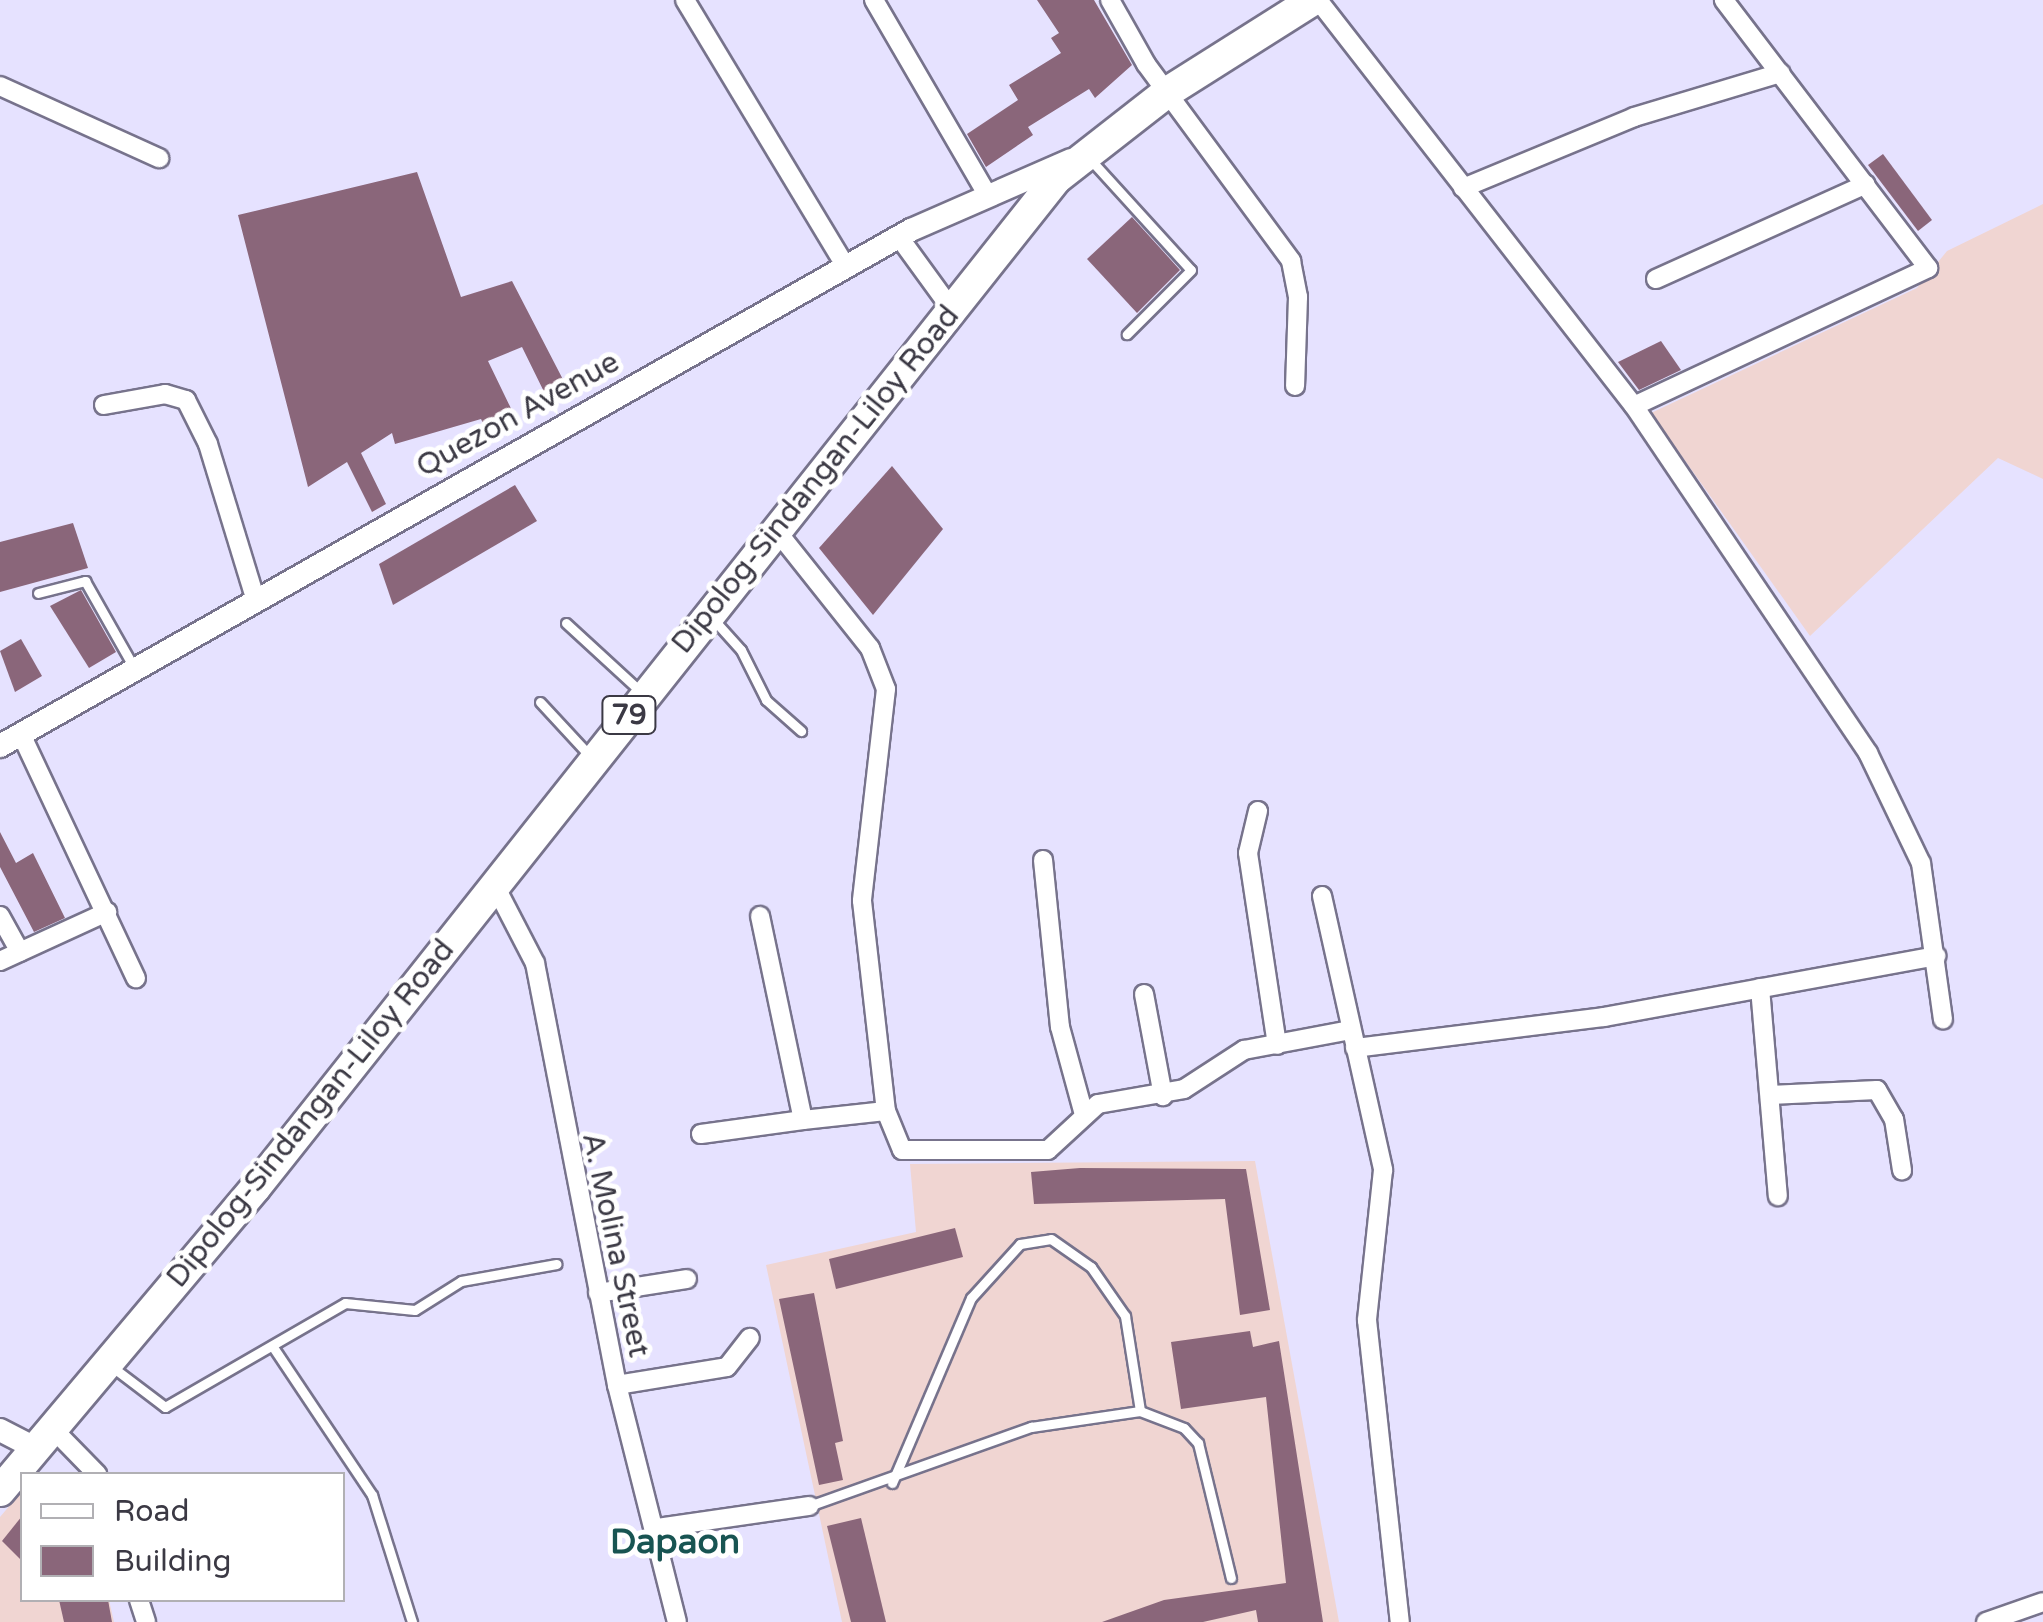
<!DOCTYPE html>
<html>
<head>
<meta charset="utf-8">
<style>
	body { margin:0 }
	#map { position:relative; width:2043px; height:1622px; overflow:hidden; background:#e6e2ff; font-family:"Varela Round",sans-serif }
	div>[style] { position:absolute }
	.education>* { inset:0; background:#f0d5d2 }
	.building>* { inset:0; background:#8a667a }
	.roads { filter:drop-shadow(2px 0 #77738c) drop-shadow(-2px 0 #77738c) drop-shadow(0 2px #77738c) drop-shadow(0 -2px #77738c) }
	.service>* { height:9px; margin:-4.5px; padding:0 4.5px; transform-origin:4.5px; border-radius:4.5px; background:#fff }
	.minor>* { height:18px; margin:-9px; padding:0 9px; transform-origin:9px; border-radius:9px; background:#fff }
	.tertiary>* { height:22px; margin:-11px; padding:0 11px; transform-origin:11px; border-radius:11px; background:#fff }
	.trunk>* { height:30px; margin:-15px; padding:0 15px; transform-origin:15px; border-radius:15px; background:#fff }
	span { translate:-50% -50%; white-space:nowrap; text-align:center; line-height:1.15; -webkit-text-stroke:10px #fff; paint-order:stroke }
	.shield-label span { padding:2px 8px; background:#fff; border:2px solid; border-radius:8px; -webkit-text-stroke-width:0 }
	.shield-label { font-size:28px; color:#3b3944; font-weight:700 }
	.street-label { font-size:30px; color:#3b3944 }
	.quarter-label { font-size:35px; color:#185452; font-weight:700 }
	.legend { position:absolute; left:20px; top:1472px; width:325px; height:130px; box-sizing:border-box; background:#fff; border:2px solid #b1b0b4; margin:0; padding:12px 18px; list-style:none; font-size:30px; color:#3b3944 }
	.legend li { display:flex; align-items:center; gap:20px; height:50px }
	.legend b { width:50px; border:2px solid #b1b0b4 }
</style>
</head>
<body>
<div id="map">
	<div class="education">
		<i style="clip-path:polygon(2043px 204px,2043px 479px,1998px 458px,1810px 636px,1651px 413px,1917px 288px,1947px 251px)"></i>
		<i style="clip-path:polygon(1255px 1161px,1339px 1622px,842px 1622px,766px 1265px,916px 1232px,910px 1164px)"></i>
		<i style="clip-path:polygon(22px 1491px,22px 1600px,109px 1600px,114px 1622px,0 1622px,0 1517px)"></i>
	</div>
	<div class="building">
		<i style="clip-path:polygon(1037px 0,1094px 0,1132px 65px,1095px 98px,1089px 89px,1028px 127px,1033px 135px,986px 167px,967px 134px,1018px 100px,1009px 85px,1061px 53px,1051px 38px,1059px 33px)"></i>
		<i style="clip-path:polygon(1883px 154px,1932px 220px,1918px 231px,1868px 165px)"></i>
		<i style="clip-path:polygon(417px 172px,461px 297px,512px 281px,571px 395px,551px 406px,522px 347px,488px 361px,519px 425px,492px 442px,481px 419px,395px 444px,392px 433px,361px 453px,386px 504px,372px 512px,347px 462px,308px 487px,238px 215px)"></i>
		<i style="clip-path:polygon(1132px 217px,1180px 270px,1137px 313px,1087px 259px)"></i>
		<i style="clip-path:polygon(1661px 341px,1681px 370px,1639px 390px,1618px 362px)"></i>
		<i style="clip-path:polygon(892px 466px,943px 529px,873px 615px,819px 548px)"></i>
		<i style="clip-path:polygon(515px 485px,537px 521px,393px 605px,379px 564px)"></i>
		<i style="clip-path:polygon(73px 523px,88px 568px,0 592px,0 542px)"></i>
		<i style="clip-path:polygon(81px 590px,116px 652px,89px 668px,50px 606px)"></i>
		<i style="clip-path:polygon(21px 639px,42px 676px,15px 692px,0 651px)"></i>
		<i style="clip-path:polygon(0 832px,16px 863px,33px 853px,65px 918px,34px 932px,0 867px)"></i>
		<i style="clip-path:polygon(1080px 1168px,1246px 1169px,1270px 1310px,1240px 1315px,1225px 1199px,1034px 1204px,1031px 1172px)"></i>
		<i style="clip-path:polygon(955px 1228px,963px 1257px,836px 1289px,829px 1259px)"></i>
		<i style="clip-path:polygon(814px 1293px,843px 1441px,835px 1443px,843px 1480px,819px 1485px,779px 1299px)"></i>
		<i style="clip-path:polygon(1250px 1331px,1253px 1347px,1279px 1341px,1323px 1622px,1258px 1622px,1256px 1610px,1203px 1622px,1102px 1622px,1164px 1600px,1286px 1583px,1266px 1397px,1181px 1409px,1171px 1342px)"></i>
		<i style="clip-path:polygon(22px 1516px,22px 1561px,2px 1541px)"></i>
		<i style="clip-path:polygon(861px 1518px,886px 1622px,851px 1622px,827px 1526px)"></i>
		<i style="clip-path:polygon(59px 1600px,108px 1600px,112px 1622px,64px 1622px)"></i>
	</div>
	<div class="roads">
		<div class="service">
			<i style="left:1089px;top:158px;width:151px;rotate:47.7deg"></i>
			<i style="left:1191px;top:270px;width:91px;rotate:135deg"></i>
			<i style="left:38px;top:593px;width:49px;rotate:-14.3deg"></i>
			<i style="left:85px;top:581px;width:98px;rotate:60.5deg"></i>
			<i style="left:714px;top:620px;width:40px;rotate:48deg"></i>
			<i style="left:741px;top:650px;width:56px;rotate:63.4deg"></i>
			<i style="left:766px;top:700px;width:47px;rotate:41.5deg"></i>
			<i style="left:566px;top:623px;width:102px;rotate:42.6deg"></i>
			<i style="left:540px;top:702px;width:72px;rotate:47.2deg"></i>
			<i style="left:273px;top:1347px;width:178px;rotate:56.2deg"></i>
			<i style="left:372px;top:1495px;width:133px;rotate:72.5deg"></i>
			<i style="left:111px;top:1366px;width:68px;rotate:37.2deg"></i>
			<i style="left:165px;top:1407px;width:208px;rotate:-30deg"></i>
			<i style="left:345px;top:1303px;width:70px;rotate:5.7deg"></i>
			<i style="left:415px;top:1310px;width:54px;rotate:-32.2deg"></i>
			<i style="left:461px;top:1281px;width:97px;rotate:-10.1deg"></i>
			<i style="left:892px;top:1483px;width:201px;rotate:-66.9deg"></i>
			<i style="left:971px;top:1298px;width:73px;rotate:-47.8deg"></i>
			<i style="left:1020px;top:1244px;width:31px;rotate:-9deg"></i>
			<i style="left:1051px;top:1239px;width:49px;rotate:35deg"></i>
			<i style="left:1091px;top:1267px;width:60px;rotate:55.2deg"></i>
			<i style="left:1125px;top:1316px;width:96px;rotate:81deg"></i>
			<i style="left:809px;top:1506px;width:236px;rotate:-19.6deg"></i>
			<i style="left:1031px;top:1427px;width:110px;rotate:-8.4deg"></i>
			<i style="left:1140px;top:1411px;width:47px;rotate:21.1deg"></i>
			<i style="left:1184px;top:1428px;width:21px;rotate:47deg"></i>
			<i style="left:1198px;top:1443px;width:139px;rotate:76.3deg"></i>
		</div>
		<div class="minor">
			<i style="left:685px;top:0;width:312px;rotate:58.9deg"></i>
			<i style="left:874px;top:0;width:225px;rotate:59.8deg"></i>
			<i style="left:1110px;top:0;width:73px;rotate:60.6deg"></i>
			<i style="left:1146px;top:64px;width:245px;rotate:53.6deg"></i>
			<i style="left:1291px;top:261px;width:37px;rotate:79deg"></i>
			<i style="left:1298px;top:297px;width:89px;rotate:91.9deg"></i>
			<i style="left:1318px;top:0;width:514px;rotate:52.11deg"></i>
			<i style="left:1634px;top:406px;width:419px;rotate:56deg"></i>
			<i style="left:1868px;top:753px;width:122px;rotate:64.3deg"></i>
			<i style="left:1921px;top:863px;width:158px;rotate:82deg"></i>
			<i style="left:0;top:86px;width:175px;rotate:24.4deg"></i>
			<i style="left:1463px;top:188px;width:185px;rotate:-22.5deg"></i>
			<i style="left:1634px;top:117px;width:153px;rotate:-16.7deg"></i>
			<i style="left:899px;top:237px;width:90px;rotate:54deg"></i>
			<i style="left:1656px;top:279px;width:230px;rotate:-24.3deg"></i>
			<i style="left:104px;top:405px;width:62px;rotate:-10.2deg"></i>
			<i style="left:165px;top:394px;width:22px;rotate:16deg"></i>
			<i style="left:186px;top:400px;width:49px;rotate:63.4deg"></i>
			<i style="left:208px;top:444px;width:161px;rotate:73deg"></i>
			<i style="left:1634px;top:406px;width:325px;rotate:-25.1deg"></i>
			<i style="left:1928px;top:268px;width:337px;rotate:-127.3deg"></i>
			<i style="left:776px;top:530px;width:151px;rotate:51.5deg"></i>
			<i style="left:870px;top:648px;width:44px;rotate:68.7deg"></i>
			<i style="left:886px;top:689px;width:213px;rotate:96.5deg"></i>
			<i style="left:862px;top:901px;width:211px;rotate:83.5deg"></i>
			<i style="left:886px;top:1111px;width:42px;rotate:67.7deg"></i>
			<i style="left:902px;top:1150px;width:146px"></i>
			<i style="left:1048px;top:1150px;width:68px;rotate:-42.6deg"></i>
			<i style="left:1098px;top:1104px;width:87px;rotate:-9.9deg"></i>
			<i style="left:1184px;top:1089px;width:72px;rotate:-33deg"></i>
			<i style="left:1244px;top:1050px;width:109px;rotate:-10.6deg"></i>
			<i style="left:21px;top:734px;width:270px;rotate:64.8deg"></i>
			<i style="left:1258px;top:811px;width:43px;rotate:103.4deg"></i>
			<i style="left:1248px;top:853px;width:194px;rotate:81.4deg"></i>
			<i style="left:1043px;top:860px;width:168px;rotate:84.2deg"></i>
			<i style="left:1060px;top:1027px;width:87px;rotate:74.7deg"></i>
			<i style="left:494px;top:884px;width:89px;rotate:62.6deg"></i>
			<i style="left:535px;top:963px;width:430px;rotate:79deg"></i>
			<i style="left:617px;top:1385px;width:244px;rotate:75.8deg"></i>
			<i style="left:1322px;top:896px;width:281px;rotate:77.4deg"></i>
			<i style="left:1383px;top:1170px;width:151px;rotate:96.1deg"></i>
			<i style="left:1367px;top:1320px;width:304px;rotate:83.8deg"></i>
			<i style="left:0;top:916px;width:41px;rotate:60.9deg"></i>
			<i style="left:760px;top:916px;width:208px;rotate:78.1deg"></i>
			<i style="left:803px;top:1120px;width:83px;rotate:-6.2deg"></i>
			<i style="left:0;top:961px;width:118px;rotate:-24.6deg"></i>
			<i style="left:1760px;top:988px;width:209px;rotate:85.1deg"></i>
			<i style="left:1144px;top:994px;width:104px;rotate:79.4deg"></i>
			<i style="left:1355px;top:1048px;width:251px;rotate:-7.1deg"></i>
			<i style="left:1604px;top:1017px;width:338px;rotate:-10.4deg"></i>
			<i style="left:1770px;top:1095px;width:107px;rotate:-2.7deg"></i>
			<i style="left:1877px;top:1090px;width:34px;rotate:60deg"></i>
			<i style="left:1894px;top:1119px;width:52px;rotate:81.1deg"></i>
			<i style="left:701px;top:1134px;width:103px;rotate:-7.8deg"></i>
			<i style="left:598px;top:1293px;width:90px;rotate:-8.9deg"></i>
			<i style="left:617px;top:1385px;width:111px;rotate:-9.3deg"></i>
			<i style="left:727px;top:1367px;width:37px;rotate:-52deg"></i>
			<i style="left:54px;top:1430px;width:62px;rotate:45.7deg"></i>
			<i style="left:656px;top:1528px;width:155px;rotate:-8.2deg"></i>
			<i style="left:139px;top:1600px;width:23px;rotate:72deg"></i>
			<i style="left:1986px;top:1622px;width:60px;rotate:-19.3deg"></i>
		</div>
		<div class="tertiary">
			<i style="left:0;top:746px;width:1047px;rotate:-29.53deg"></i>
			<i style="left:911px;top:230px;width:175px;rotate:-23.6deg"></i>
			<i style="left:0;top:1430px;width:42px;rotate:27.2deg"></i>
		</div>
		<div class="trunk">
			<i style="left:0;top:1491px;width:397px;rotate:-49.9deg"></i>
			<i style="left:256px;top:1187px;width:1287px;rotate:-51.56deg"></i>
			<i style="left:1056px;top:179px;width:140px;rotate:-38deg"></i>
			<i style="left:1166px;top:93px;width:174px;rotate:-32.3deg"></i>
		</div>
	</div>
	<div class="shield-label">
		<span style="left:629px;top:715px">79</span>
	</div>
	<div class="street-label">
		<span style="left:518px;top:415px;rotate:-29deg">Quezon Avenue</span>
		<span style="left:816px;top:480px;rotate:-51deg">Dipolog-Sindangan-Liloy Road</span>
		<span style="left:311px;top:1114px;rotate:-51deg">Dipolog-Sindangan-Liloy Road</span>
		<span style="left:615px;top:1245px;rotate:78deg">A. Molina Street</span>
	</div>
	<div class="quarter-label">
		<span style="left:675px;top:1542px">Dapaon</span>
	</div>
	<ul class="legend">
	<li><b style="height:12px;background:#fff"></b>Road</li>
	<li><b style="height:28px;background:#8a667a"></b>Building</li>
	</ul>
</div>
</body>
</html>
